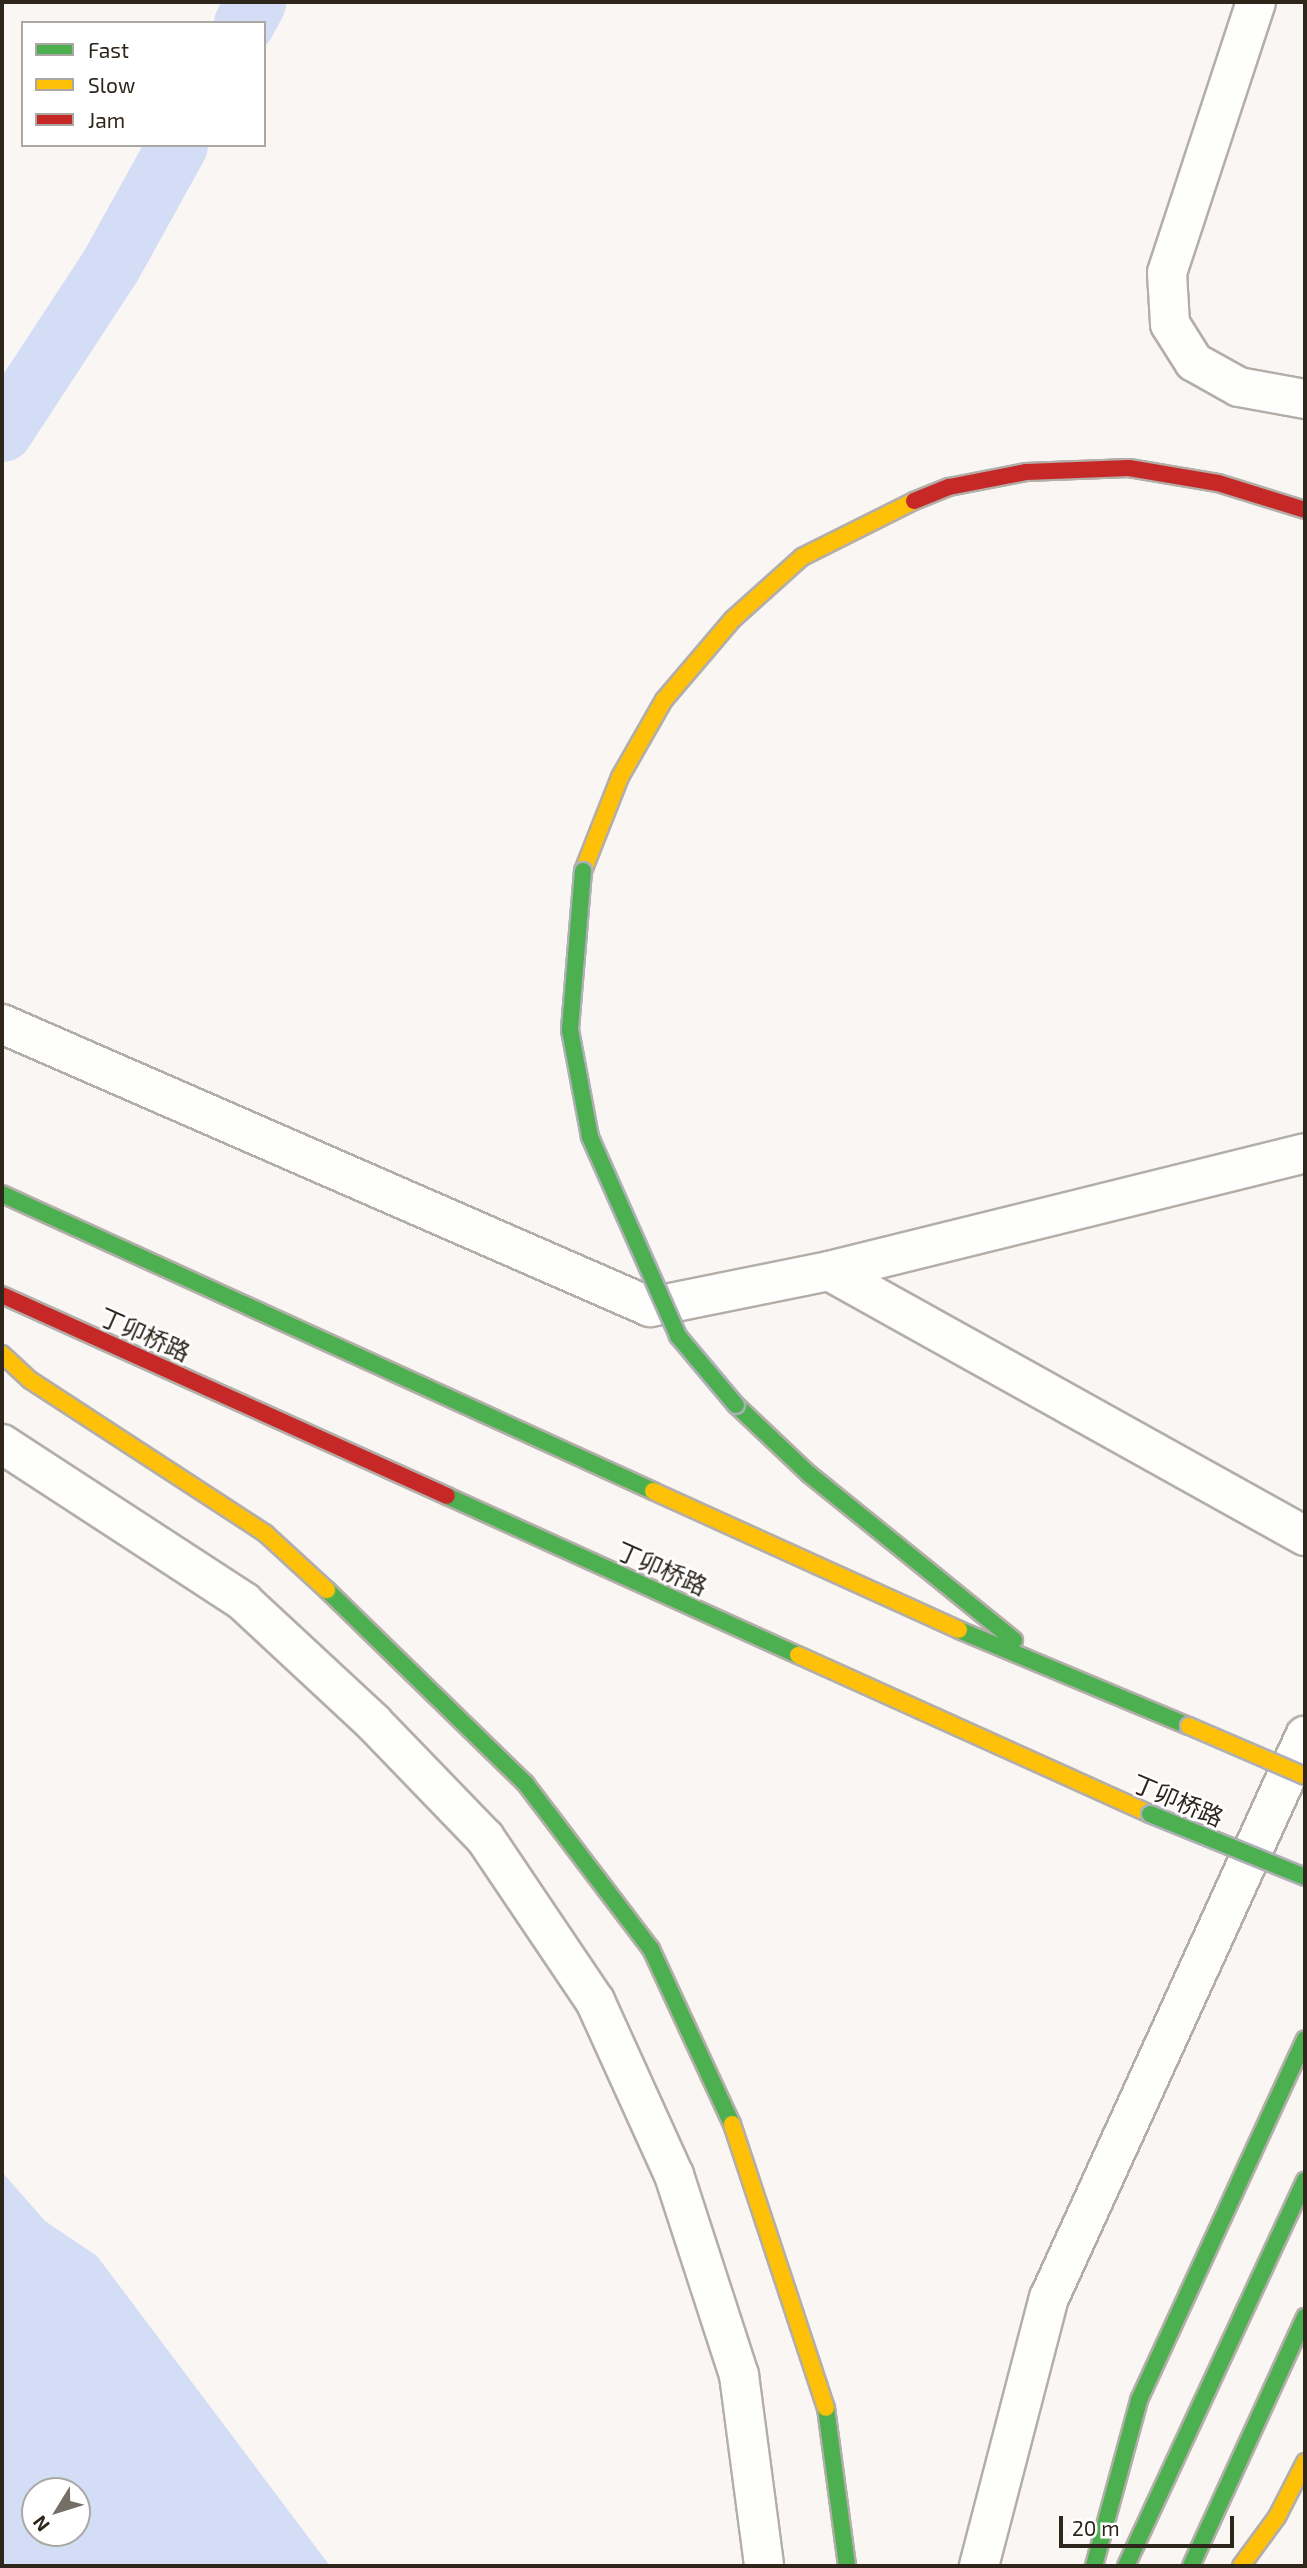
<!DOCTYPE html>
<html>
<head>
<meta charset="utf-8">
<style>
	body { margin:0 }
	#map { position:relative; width:1307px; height:2568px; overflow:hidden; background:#f9f6f3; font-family:"Exo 2","Noto Sans SC",sans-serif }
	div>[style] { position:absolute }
	.water>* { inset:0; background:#d4ddf6 }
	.canal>* { height:61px; margin:-30.5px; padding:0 30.5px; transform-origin:30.5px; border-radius:30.5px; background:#d4ddf6 }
	.roads { filter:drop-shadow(2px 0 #b3aea8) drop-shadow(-2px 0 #b3aea8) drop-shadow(0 2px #b3aea8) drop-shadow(0 -2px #b3aea8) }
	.street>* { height:38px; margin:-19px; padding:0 19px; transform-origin:19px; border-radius:19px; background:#fefefd }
	.fast>* { height:16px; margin:-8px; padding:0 8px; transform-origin:8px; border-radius:8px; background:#4caf50 }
	.slow>* { height:16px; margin:-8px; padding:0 8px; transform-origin:8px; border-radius:8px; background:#ffc107 }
	.jam>* { height:16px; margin:-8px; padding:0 8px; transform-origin:8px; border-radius:8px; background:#c62828 }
	.bridges { filter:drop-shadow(2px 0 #afb0b6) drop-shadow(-2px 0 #afb0b6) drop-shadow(0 2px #afb0b6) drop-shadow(0 -2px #afb0b6) }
	.fast-bridge>* { height:16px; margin:-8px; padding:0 8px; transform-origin:8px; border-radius:8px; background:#4caf50 }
	.slow-bridge>* { height:16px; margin:-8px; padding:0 8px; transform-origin:8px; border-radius:8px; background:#ffc107 }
	span { translate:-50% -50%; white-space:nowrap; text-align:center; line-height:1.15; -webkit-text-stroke:5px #fff; paint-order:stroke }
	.street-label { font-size:24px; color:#2e251b }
	.frame { position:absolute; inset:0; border:4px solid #2e251b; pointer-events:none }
	.legend { position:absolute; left:21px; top:21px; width:245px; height:126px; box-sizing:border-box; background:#fff; border:2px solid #aba8a4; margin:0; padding:9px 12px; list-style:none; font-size:21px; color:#2e251b }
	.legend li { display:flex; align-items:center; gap:14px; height:35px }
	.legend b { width:35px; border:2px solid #aba8a4 }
	.north { position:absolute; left:21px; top:2477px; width:70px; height:70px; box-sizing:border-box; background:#fff; border:2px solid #aba8a4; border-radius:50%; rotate:232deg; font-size:19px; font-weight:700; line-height:28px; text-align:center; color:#2e251b }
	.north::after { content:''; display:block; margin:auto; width:24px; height:32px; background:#756e67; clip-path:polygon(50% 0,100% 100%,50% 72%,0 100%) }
	.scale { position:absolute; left:1059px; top:2516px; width:175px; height:32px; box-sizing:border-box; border:4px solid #2e251b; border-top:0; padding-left:9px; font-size:21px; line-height:24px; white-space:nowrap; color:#2e251b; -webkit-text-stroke:5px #fff; paint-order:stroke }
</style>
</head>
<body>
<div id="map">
	<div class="water">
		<i style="clip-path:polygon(evenodd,2px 2172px,45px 2221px,97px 2256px,330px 2566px,2px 2566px,2px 2172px,35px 2491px,77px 2491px,77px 2533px,35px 2533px,35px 2491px)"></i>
	</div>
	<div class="canal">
		<i style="left:244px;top:23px;width:24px;rotate:-62deg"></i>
		<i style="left:2px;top:431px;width:197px;rotate:-56.8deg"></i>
		<i style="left:110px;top:266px;width:138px;rotate:-61deg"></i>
	</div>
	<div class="roads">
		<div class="street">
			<i style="left:1256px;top:2px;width:285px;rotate:108.2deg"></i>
			<i style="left:1167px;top:273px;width:51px;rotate:86.6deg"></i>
			<i style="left:1170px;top:324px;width:45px;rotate:57.7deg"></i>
			<i style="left:1194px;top:362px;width:51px;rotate:29.1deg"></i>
			<i style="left:1239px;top:387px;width:67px;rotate:10.3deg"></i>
			<i style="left:2px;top:1024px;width:707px;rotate:23.59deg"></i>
			<i style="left:650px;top:1307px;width:183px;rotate:-11.4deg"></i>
			<i style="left:829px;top:1271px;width:490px;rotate:-13.9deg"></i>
			<i style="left:829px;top:1271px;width:545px;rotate:29.11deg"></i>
			<i style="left:2px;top:1444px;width:289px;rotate:33.1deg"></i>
			<i style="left:244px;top:1602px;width:176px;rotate:42.9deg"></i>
			<i style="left:373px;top:1722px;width:161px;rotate:46deg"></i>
			<i style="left:485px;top:1838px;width:197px;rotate:56deg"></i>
			<i style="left:595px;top:2001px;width:191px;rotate:65.6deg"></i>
			<i style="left:674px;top:2175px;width:210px;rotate:72deg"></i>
			<i style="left:739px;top:2375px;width:193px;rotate:82.5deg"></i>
			<i style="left:979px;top:2566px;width:277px;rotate:-75.4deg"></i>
			<i style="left:1049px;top:2298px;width:618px;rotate:-65.51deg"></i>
		</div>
		<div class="fast">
			<i style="left:2px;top:1194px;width:716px;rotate:24.52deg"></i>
			<i style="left:736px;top:1405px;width:100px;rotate:43.4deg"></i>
			<i style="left:809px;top:1474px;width:264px;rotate:39deg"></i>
			<i style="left:447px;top:1496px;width:385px;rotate:24.4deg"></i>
			<i style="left:327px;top:1590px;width:277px;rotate:44.3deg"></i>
			<i style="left:525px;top:1783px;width:208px;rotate:52.8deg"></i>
			<i style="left:651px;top:1949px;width:193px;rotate:65.2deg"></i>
			<i style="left:959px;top:1630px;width:249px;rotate:22.7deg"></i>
			<i style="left:826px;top:2408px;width:159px;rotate:82.4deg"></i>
			<i style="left:1094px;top:2566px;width:172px;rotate:-74.8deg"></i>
			<i style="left:1139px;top:2400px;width:397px;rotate:-65.3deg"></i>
			<i style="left:1126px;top:2566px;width:425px;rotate:-65.1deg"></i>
			<i style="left:1191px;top:2566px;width:274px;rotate:-65.4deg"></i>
		</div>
		<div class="slow">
			<i style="left:583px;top:871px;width:101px;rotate:-68.5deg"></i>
			<i style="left:620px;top:777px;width:89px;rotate:-60.3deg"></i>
			<i style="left:664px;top:700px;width:106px;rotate:-49.6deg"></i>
			<i style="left:733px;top:619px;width:93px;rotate:-41.9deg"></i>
			<i style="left:802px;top:557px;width:125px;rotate:-26.6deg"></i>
			<i style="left:2px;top:1354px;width:38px;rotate:43deg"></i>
			<i style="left:30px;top:1380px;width:282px;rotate:33.1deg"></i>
			<i style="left:266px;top:1534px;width:83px;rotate:42.6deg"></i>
			<i style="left:653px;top:1491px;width:336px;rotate:24.4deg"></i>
			<i style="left:798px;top:1655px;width:386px;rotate:24.3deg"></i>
			<i style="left:732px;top:2124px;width:299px;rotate:71.7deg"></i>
			<i style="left:1241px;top:2566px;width:61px;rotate:-53.7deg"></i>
			<i style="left:1277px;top:2517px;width:62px;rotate:-63deg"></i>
		</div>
		<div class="jam">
			<i style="left:914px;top:501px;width:38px;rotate:-22deg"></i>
			<i style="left:949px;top:487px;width:78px;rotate:-11deg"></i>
			<i style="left:1026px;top:472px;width:103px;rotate:-2.2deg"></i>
			<i style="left:1129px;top:468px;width:90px;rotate:9.6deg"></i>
			<i style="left:1218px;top:483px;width:91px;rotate:17.2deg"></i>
			<i style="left:2px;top:1295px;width:488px;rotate:24.3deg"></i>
		</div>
	</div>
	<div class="bridges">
		<div class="fast-bridge">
			<i style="left:583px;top:871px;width:160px;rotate:94.7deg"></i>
			<i style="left:570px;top:1030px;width:109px;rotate:79.4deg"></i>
			<i style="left:590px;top:1137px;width:218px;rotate:66.1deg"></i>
			<i style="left:678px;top:1336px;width:90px;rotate:50deg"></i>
			<i style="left:1150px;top:1814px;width:167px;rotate:22.1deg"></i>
		</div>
		<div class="slow-bridge">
			<i style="left:1189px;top:1726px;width:126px;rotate:23.3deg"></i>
		</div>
	</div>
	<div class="street-label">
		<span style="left:145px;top:1334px;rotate:24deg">丁卯桥路</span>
		<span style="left:662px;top:1568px;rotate:24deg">丁卯桥路</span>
		<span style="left:1178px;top:1800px;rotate:23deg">丁卯桥路</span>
	</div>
	<div class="frame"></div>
	<ul class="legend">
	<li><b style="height:9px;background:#4caf50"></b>Fast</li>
	<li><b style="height:9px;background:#ffc107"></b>Slow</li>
	<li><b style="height:9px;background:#c62828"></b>Jam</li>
	</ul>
	<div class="north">N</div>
	<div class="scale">20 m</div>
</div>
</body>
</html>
